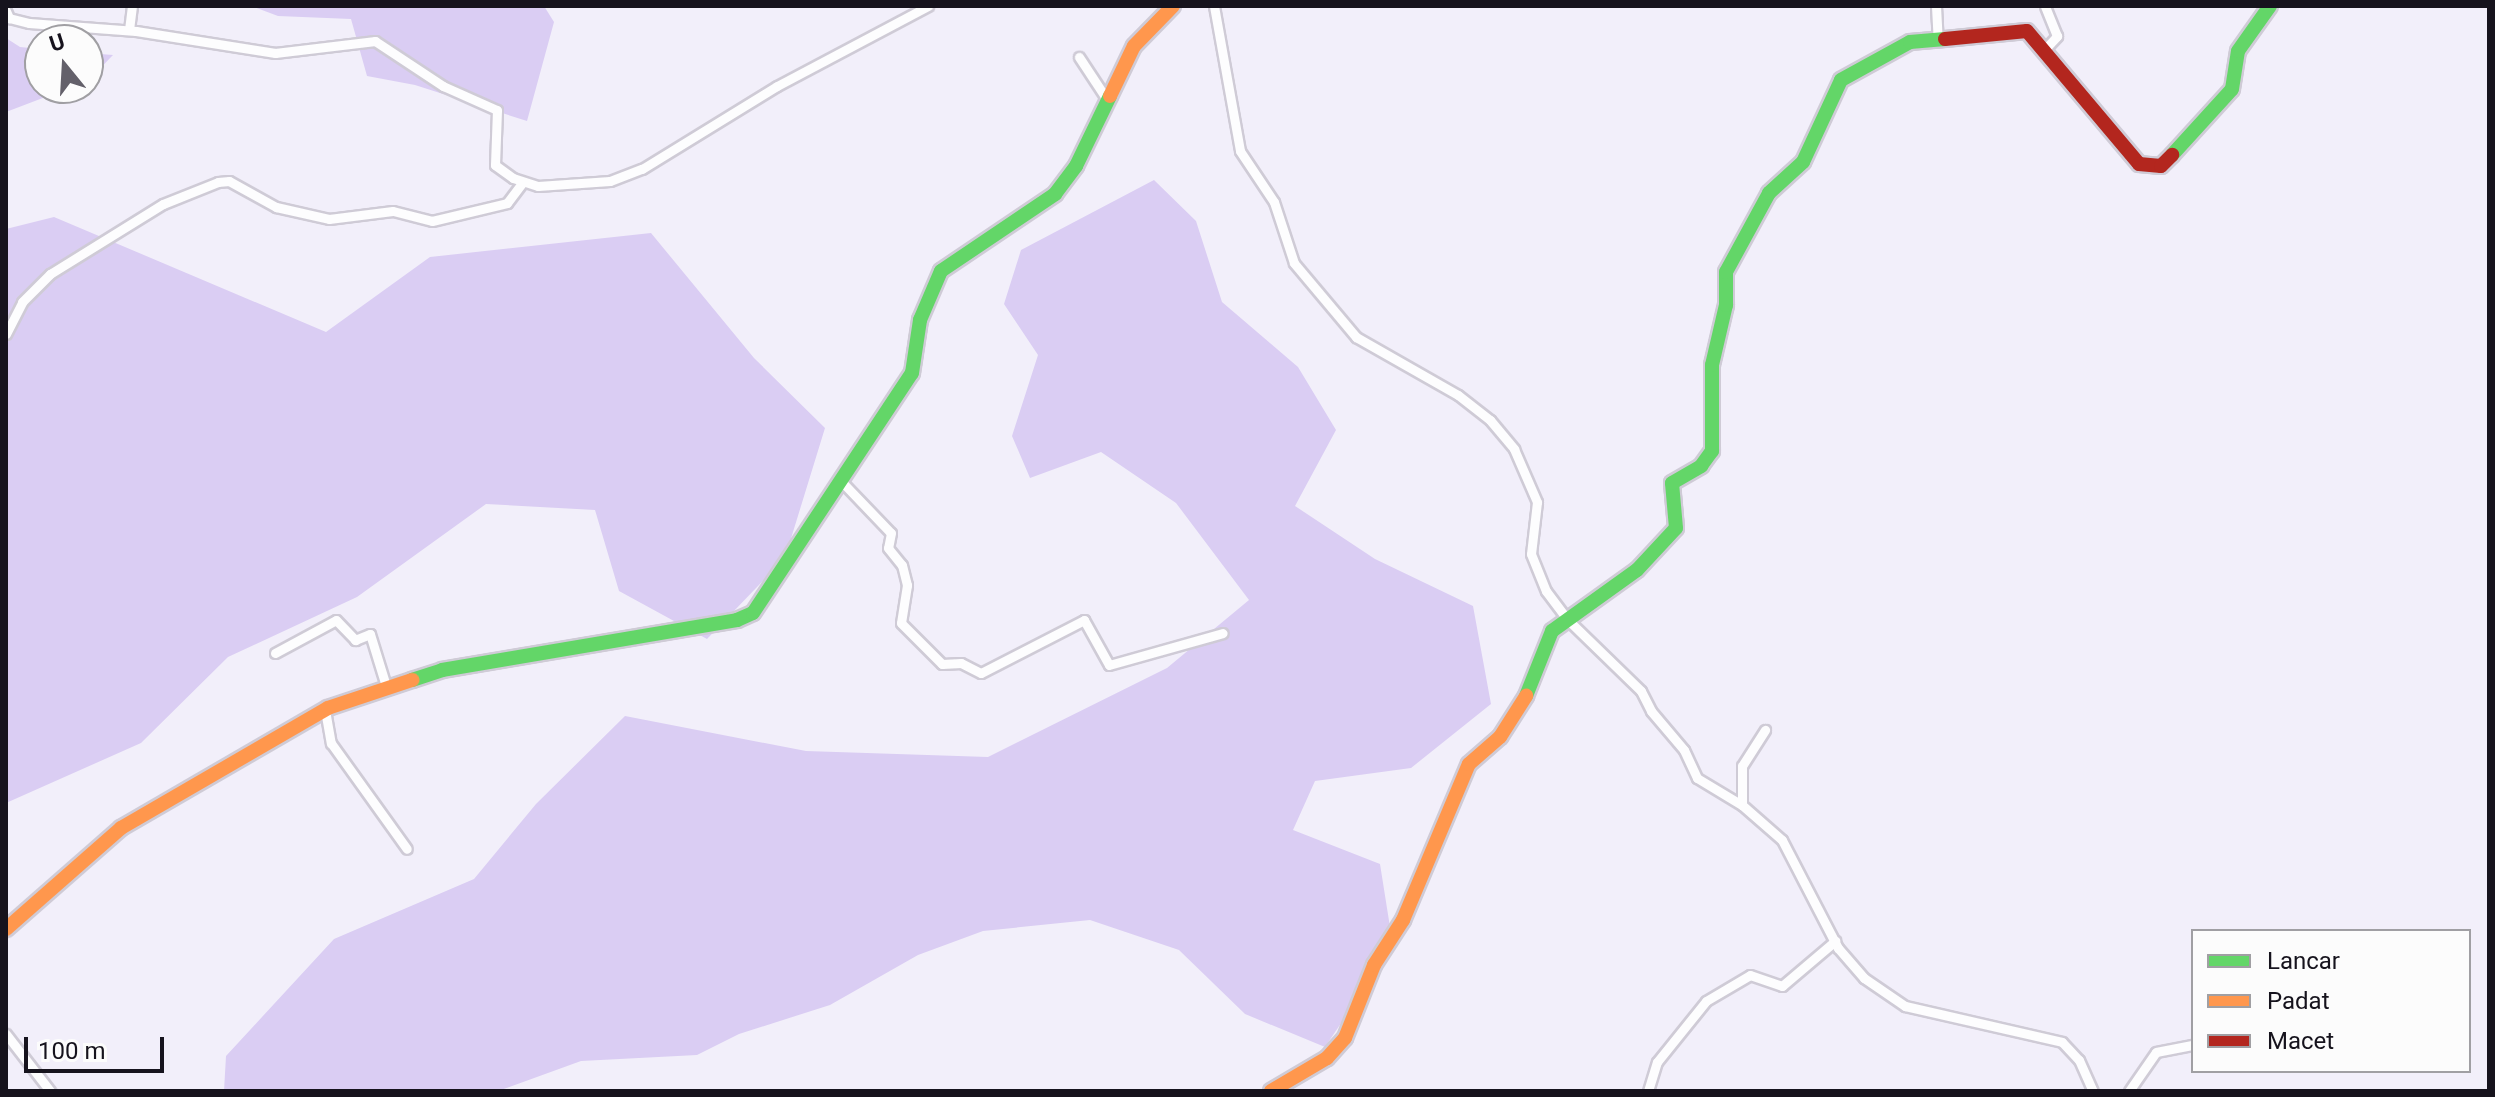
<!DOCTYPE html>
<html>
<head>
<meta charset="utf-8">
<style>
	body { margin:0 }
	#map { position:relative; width:2495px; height:1097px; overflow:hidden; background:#f2effa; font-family:Roboto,sans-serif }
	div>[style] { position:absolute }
	.forest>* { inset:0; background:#dacdf3 }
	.roads { filter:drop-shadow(2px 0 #cfcbd6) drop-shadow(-2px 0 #cfcbd6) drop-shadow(0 2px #cfcbd6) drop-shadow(0 -2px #cfcbd6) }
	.street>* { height:9px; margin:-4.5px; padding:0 4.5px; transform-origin:4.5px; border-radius:4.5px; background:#fdfdfe }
	.fast>* { height:14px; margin:-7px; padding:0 7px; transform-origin:7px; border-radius:7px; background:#63d668 }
	.slow>* { height:14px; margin:-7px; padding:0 7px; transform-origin:7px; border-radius:7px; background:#ff974d }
	.jam>* { height:14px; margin:-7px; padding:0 7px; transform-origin:7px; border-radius:7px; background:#b3261e }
	span { translate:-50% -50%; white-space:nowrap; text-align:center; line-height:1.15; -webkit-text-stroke:6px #fcfcfc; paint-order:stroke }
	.frame { position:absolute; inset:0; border:8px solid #16131d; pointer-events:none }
	.legend { position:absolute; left:2191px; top:929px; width:280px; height:144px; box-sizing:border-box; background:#fcfcfc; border:2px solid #a09fa3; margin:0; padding:10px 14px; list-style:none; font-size:24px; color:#16131d }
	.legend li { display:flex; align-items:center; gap:16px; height:40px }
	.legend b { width:40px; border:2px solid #a09fa3 }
	.north { position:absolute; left:24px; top:24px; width:80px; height:80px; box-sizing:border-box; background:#fcfcfc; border:2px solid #a09fa3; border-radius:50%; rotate:342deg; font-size:22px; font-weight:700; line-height:32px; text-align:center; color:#16131d }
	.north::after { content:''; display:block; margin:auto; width:28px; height:36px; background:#63606a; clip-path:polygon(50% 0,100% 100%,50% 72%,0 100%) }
	.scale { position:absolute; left:24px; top:1037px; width:140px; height:36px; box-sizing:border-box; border:4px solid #16131d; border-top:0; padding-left:10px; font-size:24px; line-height:28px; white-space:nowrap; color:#16131d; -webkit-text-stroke:6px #fcfcfc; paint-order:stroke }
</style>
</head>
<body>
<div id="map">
	<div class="forest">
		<i style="clip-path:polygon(251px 6px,544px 6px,554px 22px,527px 121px,415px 85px,367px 76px,351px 19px,278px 16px)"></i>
		<i style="clip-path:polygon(6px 38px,20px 47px,40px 49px,40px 88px,69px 88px,6px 112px)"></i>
		<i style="clip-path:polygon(88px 53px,113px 55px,88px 81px)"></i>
		<i style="clip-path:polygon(1154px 180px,1196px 221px,1222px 302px,1298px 367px,1336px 430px,1295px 506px,1375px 559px,1473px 606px,1491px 704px,1411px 768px,1315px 781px,1293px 830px,1380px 864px,1393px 946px,1325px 1047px,1245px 1014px,1179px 950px,1090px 920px,983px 931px,918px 955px,830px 1005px,739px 1034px,697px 1055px,581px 1061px,498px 1091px,224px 1091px,226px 1056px,334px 939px,474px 879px,536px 804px,625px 716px,806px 751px,988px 757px,1167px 668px,1249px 600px,1176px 503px,1101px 452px,1030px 478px,1012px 436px,1038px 355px,1004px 304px,1021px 250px)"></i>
		<i style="clip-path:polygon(54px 217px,326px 332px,430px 257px,651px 233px,754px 358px,825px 428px,785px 558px,707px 639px,619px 591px,595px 510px,486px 504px,357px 597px,228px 657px,141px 743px,6px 803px,6px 229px)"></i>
	</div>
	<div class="roads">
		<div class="street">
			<i style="left:1214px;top:6px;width:147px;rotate:79.8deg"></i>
			<i style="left:1240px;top:151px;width:61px;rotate:56.3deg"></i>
			<i style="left:1274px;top:202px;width:64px;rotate:71.8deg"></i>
			<i style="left:1294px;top:263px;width:97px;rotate:50deg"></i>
			<i style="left:1356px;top:337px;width:117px;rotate:29.6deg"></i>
			<i style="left:1458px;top:395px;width:41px;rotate:38deg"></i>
			<i style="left:1490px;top:420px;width:38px;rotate:50deg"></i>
			<i style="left:1514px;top:449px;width:58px;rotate:66.5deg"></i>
			<i style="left:1537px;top:502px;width:52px;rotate:96.6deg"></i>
			<i style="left:1531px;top:554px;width:40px;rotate:68deg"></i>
			<i style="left:1546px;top:591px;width:35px;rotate:53deg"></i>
			<i style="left:1567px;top:619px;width:103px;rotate:44.2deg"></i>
			<i style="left:1641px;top:691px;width:22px;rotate:63deg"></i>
			<i style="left:1651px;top:711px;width:51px;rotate:49.8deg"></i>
			<i style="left:1684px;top:750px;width:31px;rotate:65deg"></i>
			<i style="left:1697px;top:778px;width:52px;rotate:31deg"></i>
			<i style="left:1742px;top:805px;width:53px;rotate:41.2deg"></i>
			<i style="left:1782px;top:840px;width:122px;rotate:62.6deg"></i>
			<i style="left:1838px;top:948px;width:40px;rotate:49deg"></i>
			<i style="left:1864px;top:978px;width:50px;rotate:34.3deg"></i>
			<i style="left:1905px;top:1006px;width:161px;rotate:12.9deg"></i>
			<i style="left:2062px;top:1042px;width:25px;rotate:47deg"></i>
			<i style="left:2079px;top:1060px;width:34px;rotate:66deg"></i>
			<i style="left:1936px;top:6px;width:33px;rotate:87deg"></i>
			<i style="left:6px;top:11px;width:8px;rotate:67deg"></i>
			<i style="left:9px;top:18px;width:21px;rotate:14deg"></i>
			<i style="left:29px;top:23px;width:107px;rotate:4.3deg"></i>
			<i style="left:136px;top:31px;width:141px;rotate:9deg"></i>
			<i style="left:275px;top:53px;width:101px;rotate:-6.8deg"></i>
			<i style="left:375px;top:41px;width:82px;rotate:33.5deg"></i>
			<i style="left:443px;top:86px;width:59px;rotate:24deg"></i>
			<i style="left:497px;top:110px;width:55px;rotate:92.1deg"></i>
			<i style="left:495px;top:165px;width:22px;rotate:36deg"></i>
			<i style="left:513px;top:178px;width:26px;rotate:18deg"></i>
			<i style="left:538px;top:186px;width:72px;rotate:-4deg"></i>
			<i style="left:610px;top:181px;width:34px;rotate:-21deg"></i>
			<i style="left:642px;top:169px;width:158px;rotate:-31.6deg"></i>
			<i style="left:777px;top:86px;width:171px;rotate:-27.9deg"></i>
			<i style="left:129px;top:30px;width:24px;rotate:-83deg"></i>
			<i style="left:2045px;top:49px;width:18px;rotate:-47deg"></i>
			<i style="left:2057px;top:36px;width:32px;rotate:-112deg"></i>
			<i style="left:1079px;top:57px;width:49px;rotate:56.6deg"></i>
			<i style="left:6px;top:334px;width:36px;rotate:-63deg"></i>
			<i style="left:22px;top:302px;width:40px;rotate:-45deg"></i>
			<i style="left:50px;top:274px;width:133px;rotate:-31.8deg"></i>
			<i style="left:163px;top:204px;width:59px;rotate:-21.8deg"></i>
			<i style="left:218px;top:182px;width:11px;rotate:-5deg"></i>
			<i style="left:229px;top:181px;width:54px;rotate:29deg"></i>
			<i style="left:276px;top:207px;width:54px;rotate:12.8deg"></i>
			<i style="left:329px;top:219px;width:64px;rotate:-7.1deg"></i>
			<i style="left:393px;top:211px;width:40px;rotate:14.4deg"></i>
			<i style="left:432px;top:221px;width:77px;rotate:-13.5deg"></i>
			<i style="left:507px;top:203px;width:26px;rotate:-53deg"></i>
			<i style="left:843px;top:483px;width:69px;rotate:46.2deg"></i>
			<i style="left:891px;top:533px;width:15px;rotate:101deg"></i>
			<i style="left:888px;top:548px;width:22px;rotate:51deg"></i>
			<i style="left:902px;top:565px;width:21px;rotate:76deg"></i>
			<i style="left:907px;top:585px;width:38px;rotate:99deg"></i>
			<i style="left:901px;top:623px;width:58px;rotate:45deg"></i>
			<i style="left:942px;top:664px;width:19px;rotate:-3deg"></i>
			<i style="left:961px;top:663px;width:22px;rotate:27deg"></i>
			<i style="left:981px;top:673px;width:116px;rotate:-27.2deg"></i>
			<i style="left:1084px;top:620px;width:51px;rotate:60.9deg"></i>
			<i style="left:1109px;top:665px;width:118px;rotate:-15.7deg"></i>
			<i style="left:275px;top:653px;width:69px;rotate:-28.4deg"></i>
			<i style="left:336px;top:620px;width:28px;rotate:46deg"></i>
			<i style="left:355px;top:640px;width:16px;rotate:-22deg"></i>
			<i style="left:370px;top:634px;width:54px;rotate:72.9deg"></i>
			<i style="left:325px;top:710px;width:34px;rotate:80deg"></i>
			<i style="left:331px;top:743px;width:130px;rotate:54.4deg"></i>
			<i style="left:1742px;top:805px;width:39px;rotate:-90deg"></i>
			<i style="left:1742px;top:766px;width:43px;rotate:-57.4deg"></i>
			<i style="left:6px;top:1034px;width:72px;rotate:52.3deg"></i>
			<i style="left:1648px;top:1091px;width:30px;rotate:-73deg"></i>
			<i style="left:1657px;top:1062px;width:78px;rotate:-51.2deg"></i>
			<i style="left:1706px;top:1001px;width:51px;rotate:-30.6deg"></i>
			<i style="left:1750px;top:975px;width:34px;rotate:19deg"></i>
			<i style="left:1782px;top:986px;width:70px;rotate:-40.3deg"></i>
			<i style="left:2129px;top:1091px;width:47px;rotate:-55.3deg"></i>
			<i style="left:2156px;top:1052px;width:38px;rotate:-11deg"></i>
		</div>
		<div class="fast">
			<i style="left:2172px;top:155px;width:89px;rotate:-47.7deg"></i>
			<i style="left:2232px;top:89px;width:38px;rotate:-81deg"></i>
			<i style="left:2238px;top:51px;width:55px;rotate:-54.6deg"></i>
			<i style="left:412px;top:680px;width:32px;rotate:-18deg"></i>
			<i style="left:442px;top:670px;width:299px;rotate:-9.6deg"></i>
			<i style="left:737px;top:620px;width:17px;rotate:-24deg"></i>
			<i style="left:753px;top:613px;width:288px;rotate:-56.5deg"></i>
			<i style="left:912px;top:373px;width:54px;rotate:-81.4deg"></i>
			<i style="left:920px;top:320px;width:53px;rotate:-66.8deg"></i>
			<i style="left:941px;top:271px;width:138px;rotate:-34deg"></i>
			<i style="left:1055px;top:194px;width:35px;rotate:-53deg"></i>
			<i style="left:1076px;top:166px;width:78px;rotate:-64.1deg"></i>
			<i style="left:1526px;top:696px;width:70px;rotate:-68.2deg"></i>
			<i style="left:1552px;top:631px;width:105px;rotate:-35.7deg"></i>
			<i style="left:1637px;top:570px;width:57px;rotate:-47.1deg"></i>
			<i style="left:1676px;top:528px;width:45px;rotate:-95.1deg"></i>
			<i style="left:1672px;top:483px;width:34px;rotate:-30deg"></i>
			<i style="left:1701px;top:466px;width:19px;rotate:-54deg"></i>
			<i style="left:1712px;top:451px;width:86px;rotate:-90deg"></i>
			<i style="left:1712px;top:365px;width:62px;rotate:-76.9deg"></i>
			<i style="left:1726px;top:305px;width:33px;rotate:-90deg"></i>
			<i style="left:1726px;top:272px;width:90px;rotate:-61.4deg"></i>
			<i style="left:1769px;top:193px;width:46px;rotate:-42.4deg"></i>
			<i style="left:1803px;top:162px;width:90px;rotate:-65.1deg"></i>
			<i style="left:1841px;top:80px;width:79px;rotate:-28.8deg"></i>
			<i style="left:1910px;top:42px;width:35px;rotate:-5deg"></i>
		</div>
		<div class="slow">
			<i style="left:1110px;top:96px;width:55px;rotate:-64.4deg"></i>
			<i style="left:1134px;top:46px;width:56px;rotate:-45.7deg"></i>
			<i style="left:6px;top:929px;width:153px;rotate:-41.3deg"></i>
			<i style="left:121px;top:828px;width:239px;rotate:-30.1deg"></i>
			<i style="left:328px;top:708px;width:89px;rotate:-18.4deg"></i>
			<i style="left:1271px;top:1091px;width:65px;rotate:-30.5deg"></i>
			<i style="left:1327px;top:1058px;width:27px;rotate:-48deg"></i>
			<i style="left:1345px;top:1038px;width:79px;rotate:-68.3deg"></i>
			<i style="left:1374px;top:965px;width:54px;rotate:-57.2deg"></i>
			<i style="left:1403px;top:920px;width:169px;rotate:-67.1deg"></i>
			<i style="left:1469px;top:764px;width:41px;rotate:-41.1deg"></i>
			<i style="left:1500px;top:737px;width:49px;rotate:-57.6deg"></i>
		</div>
		<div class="jam">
			<i style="left:1945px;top:39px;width:82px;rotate:-5.6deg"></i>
			<i style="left:2027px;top:31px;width:174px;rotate:49.9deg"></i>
			<i style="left:2139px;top:164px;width:22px;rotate:5deg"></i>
			<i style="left:2161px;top:166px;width:16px;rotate:-45deg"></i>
		</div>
	</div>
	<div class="frame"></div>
	<ul class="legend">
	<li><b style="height:10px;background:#63d668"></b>Lancar</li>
	<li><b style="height:10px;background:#ff974d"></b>Padat</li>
	<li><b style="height:10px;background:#b3261e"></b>Macet</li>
	</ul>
	<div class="north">U</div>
	<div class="scale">100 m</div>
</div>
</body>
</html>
